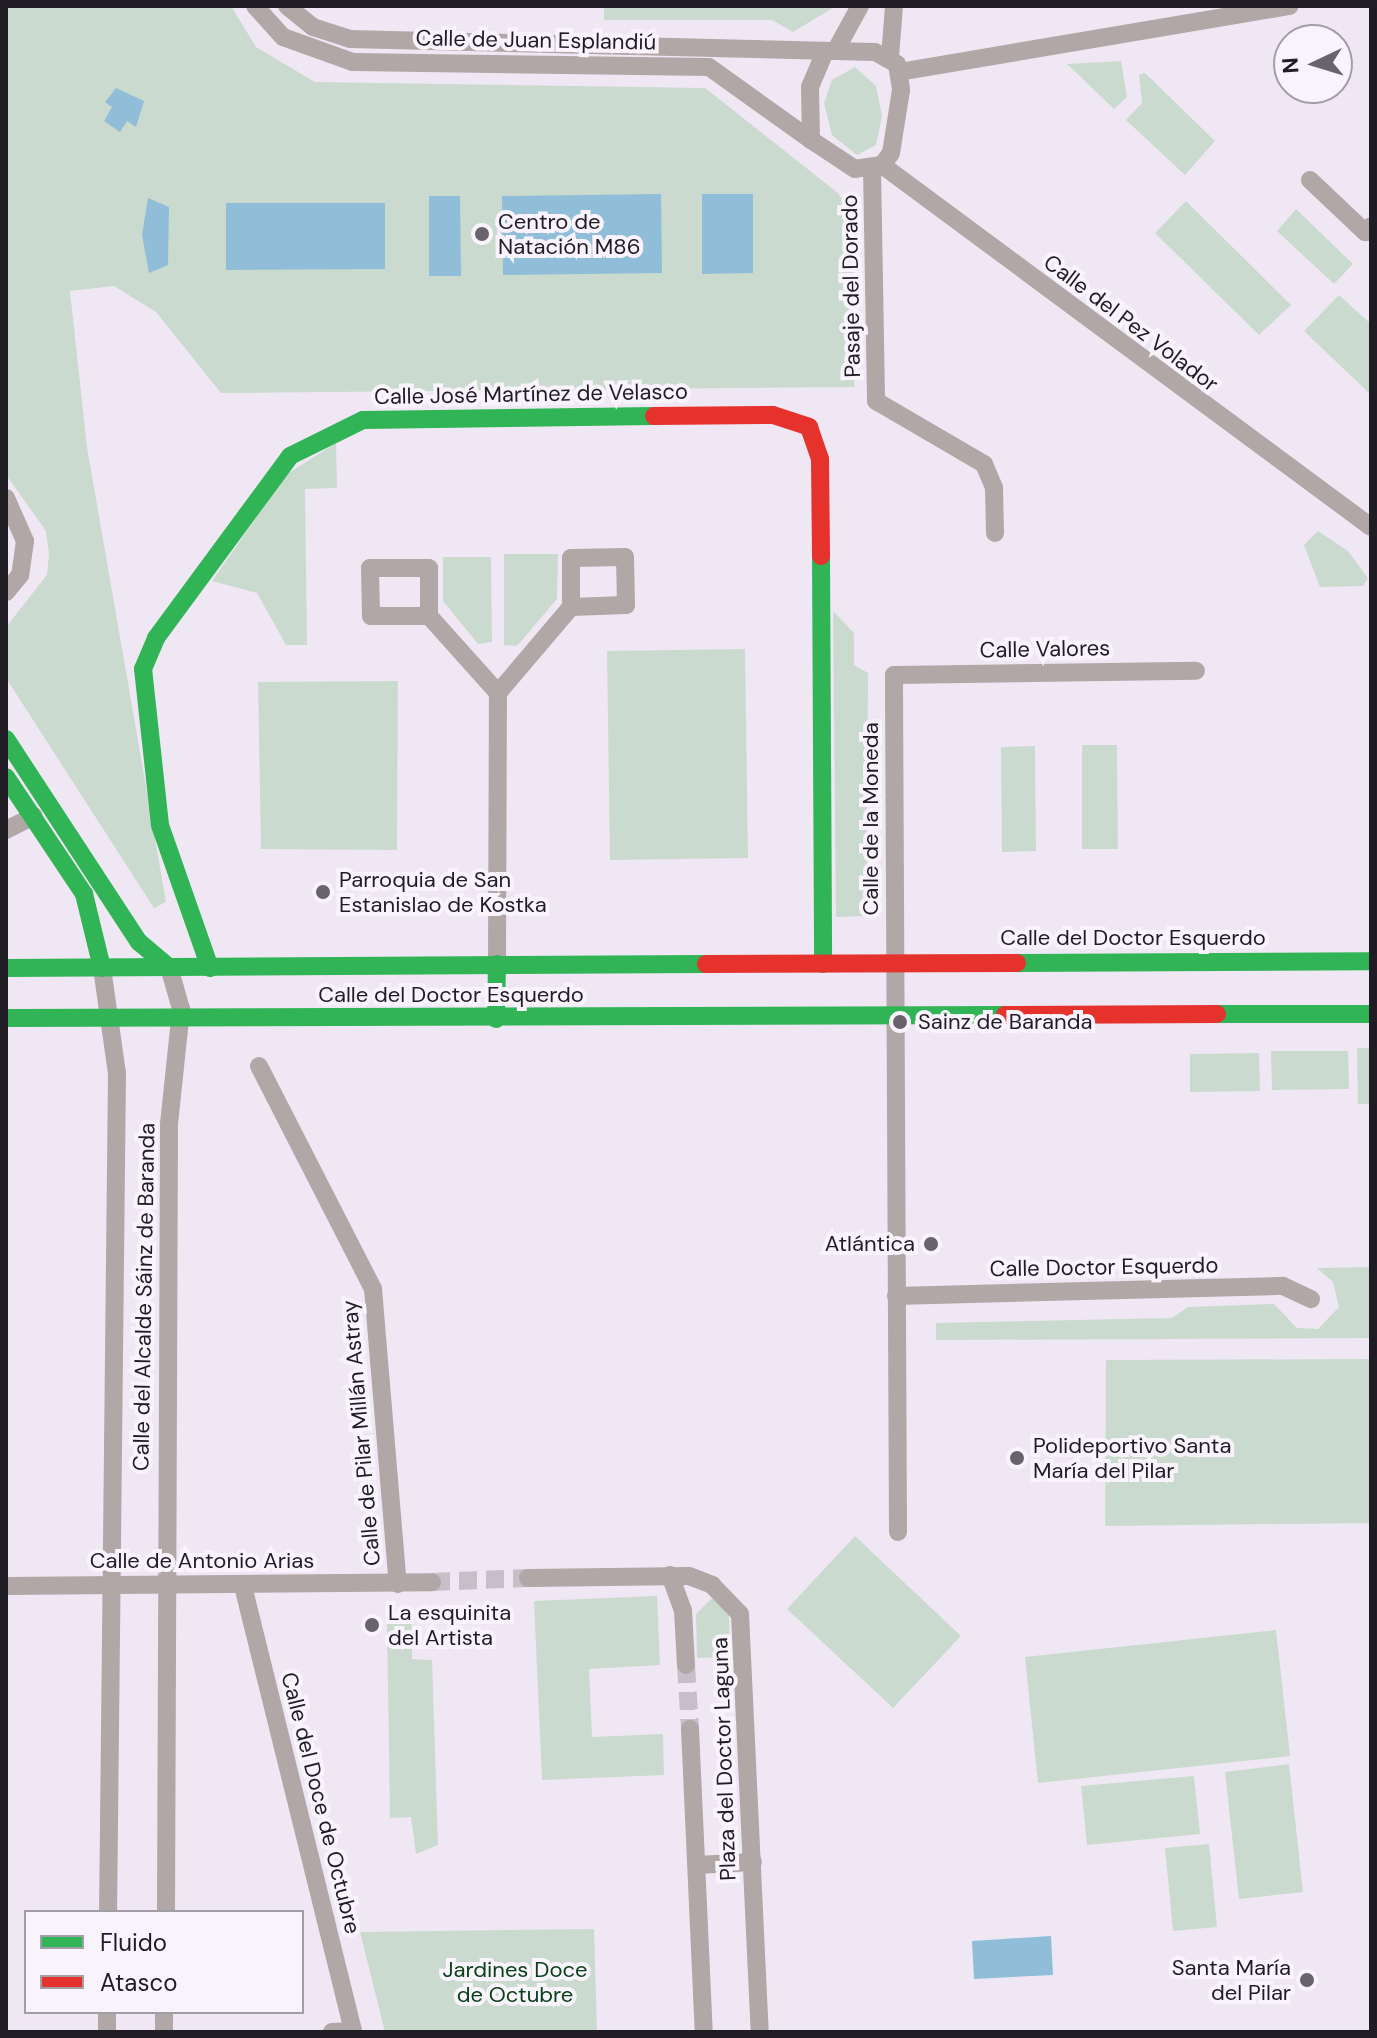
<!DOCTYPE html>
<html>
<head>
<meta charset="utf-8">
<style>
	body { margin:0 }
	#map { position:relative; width:1377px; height:2038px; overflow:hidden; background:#efe8f4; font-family:"DM Sans",sans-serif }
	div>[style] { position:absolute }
	.green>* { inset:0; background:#cadace }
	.water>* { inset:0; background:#90bdd7 }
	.street-tunnel>* { height:18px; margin-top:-9px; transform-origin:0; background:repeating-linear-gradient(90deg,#c6bfca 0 18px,transparent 0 27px) }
	.street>* { height:18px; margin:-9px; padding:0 9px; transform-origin:9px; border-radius:9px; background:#b1a7a7 }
	.fast>* { height:18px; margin:-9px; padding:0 9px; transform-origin:9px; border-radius:9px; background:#30b455 }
	.jam>* { height:18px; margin:-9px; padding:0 9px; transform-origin:9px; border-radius:9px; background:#e5322d }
	.dots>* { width:22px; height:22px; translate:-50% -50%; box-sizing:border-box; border:4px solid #f9f4fc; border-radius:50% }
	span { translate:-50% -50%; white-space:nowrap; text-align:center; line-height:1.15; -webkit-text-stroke:8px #f9f4fc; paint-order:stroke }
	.street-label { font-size:22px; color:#201c23 }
	.poi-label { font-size:22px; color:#201c23 }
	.left { translate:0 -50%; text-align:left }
	.right { translate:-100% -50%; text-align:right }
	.park-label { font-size:22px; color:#084118 }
	.frame { position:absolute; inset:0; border:8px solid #201c23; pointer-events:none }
	.legend { position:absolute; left:24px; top:1910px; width:280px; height:104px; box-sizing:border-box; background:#f9f4fc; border:2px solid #a29ea5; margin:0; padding:10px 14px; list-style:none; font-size:24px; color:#201c23 }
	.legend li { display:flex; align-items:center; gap:16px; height:40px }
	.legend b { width:40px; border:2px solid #a29ea5 }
	.north { position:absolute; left:1273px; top:24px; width:80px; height:80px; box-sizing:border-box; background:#f9f4fc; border:2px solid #a29ea5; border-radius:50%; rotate:266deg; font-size:22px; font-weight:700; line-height:32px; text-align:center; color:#201c23 }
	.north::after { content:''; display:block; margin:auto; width:28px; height:36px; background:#68636c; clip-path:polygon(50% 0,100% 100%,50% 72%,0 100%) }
</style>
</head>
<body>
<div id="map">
	<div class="green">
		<i style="clip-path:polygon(6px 6px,231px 6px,256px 47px,315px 82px,705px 88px,838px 193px,854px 216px,854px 387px,221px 393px,156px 312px,114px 286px,70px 291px,87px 447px,166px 902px,154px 908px,6px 678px,6px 627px,47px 575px,49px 554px,46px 531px,6px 475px)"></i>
		<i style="clip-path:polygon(604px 6px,836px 6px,793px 32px,772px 20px,604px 20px)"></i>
		<i style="clip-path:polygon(1121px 61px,1127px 97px,1114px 109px,1067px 64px)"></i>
		<i style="clip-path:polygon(855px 67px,876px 86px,882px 116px,876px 145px,857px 155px,832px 135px,824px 103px,832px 80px)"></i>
		<i style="clip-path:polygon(1145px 73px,1215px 141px,1185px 175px,1126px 120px,1142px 103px,1139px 75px)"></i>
		<i style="clip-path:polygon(1186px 201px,1291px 305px,1259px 335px,1155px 233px)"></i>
		<i style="clip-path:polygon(1296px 209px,1353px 264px,1334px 284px,1277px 231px)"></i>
		<i style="clip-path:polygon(1339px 295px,1371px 324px,1371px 395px,1304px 331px)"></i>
		<i style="clip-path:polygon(336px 443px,337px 488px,305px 489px,307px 645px,286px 645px,257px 593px,212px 581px,287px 474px)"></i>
		<i style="clip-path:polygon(1318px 531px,1348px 551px,1368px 578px,1363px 586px,1320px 587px,1304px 545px)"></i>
		<i style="clip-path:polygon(504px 554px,558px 554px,557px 599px,517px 646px,504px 645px)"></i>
		<i style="clip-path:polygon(443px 557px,491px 557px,492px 642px,478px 644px,443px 601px)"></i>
		<i style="clip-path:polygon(833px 611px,854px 633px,854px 665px,868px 673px,867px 916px,836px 917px)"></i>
		<i style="clip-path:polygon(745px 649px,748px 858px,610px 860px,607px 651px)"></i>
		<i style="clip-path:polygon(398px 681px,397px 850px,261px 849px,258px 682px)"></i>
		<i style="clip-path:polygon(1082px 745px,1117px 745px,1118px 849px,1082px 849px)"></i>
		<i style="clip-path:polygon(1035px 746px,1036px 851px,1002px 852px,1001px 747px)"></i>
		<i style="clip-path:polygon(1357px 1048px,1371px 1048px,1371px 1104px,1358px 1104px)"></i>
		<i style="clip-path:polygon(1271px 1051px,1348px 1051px,1349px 1089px,1272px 1090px)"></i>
		<i style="clip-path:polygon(1259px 1053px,1260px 1091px,1190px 1092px,1190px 1054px)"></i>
		<i style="clip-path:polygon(1371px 1267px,1371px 1338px,936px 1340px,936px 1323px,1172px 1318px,1188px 1307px,1274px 1304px,1297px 1328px,1318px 1329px,1339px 1307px,1333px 1282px,1317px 1268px)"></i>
		<i style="clip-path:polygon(1371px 1359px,1371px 1523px,1105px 1526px,1106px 1360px)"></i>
		<i style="clip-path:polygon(855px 1536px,961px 1636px,893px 1708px,787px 1609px)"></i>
		<i style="clip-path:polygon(657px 1596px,660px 1665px,589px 1669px,592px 1737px,663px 1734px,664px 1775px,542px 1780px,534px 1601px)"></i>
		<i style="clip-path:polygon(712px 1598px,729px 1614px,730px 1657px,697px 1658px,696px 1614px)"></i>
		<i style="clip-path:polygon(412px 1621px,412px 1659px,432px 1660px,438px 1845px,416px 1854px,411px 1817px,390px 1818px,387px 1623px)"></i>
		<i style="clip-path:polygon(1276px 1630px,1290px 1756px,1038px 1783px,1025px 1657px)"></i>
		<i style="clip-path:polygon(1289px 1764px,1303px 1892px,1239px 1899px,1225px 1772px)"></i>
		<i style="clip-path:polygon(1194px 1776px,1200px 1834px,1087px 1845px,1081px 1786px)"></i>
		<i style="clip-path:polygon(1209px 1844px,1217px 1927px,1173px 1931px,1165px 1848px)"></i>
		<i style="clip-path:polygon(594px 1929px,597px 2032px,385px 2032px,360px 1932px)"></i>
	</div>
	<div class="water">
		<i style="clip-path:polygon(116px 88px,144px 101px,136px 127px,127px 121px,120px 132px,104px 121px,112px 107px,105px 102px)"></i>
		<i style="clip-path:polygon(661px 194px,662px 273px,503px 275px,502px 196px)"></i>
		<i style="clip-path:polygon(702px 194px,753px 194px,753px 273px,702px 274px)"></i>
		<i style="clip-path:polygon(429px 196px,460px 196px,461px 276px,429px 276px)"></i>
		<i style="clip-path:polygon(148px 198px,169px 207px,168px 265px,149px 273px,142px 235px)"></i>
		<i style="clip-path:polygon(226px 203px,385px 203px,385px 269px,226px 270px)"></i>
		<i style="clip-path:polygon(1051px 1936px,1053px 1975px,974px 1979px,972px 1941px)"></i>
	</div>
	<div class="street-tunnel">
		<i style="left:432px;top:1582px;width:96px;rotate:-2.4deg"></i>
		<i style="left:686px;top:1665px;width:64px;rotate:86.4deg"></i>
	</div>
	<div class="street">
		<i style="left:255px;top:6px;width:42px;rotate:47.9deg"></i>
		<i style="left:283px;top:37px;width:74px;rotate:19.7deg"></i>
		<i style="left:353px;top:62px;width:356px;rotate:0.8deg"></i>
		<i style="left:709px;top:67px;width:125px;rotate:35.6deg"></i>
		<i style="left:287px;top:6px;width:33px;rotate:39deg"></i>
		<i style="left:313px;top:27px;width:39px;rotate:18deg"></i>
		<i style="left:350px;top:39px;width:525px;rotate:1.42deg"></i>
		<i style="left:875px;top:52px;width:25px;rotate:29deg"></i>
		<i style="left:897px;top:64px;width:26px;rotate:81deg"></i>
		<i style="left:901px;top:90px;width:64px;rotate:99deg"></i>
		<i style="left:891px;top:153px;width:15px;rotate:127deg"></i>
		<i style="left:882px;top:165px;width:27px;rotate:172deg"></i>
		<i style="left:855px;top:169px;width:53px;rotate:-146.6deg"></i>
		<i style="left:811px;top:140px;width:53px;rotate:-91.1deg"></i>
		<i style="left:810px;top:87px;width:38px;rotate:-67deg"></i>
		<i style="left:837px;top:48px;width:48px;rotate:-61.3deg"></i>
		<i style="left:890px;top:57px;width:51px;rotate:-85.5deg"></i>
		<i style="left:899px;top:72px;width:396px;rotate:-9.6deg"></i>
		<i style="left:882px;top:165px;width:608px;rotate:36.51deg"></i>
		<i style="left:872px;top:168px;width:233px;rotate:89deg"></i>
		<i style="left:876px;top:401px;width:125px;rotate:30.3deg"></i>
		<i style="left:984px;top:464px;width:26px;rotate:67deg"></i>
		<i style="left:994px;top:488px;width:45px;rotate:88.7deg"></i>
		<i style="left:1310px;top:180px;width:76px;rotate:43.4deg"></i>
		<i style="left:1365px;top:232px;width:8px;rotate:-45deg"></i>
		<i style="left:6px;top:498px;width:47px;rotate:66.2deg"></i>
		<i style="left:25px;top:541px;width:34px;rotate:98deg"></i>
		<i style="left:20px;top:575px;width:22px;rotate:129deg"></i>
		<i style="left:429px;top:616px;width:58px;rotate:180deg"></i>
		<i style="left:371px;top:616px;width:48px;rotate:-91.2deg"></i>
		<i style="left:370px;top:568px;width:59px"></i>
		<i style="left:429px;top:568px;width:48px;rotate:90deg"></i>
		<i style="left:429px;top:616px;width:103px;rotate:48.1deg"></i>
		<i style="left:6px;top:830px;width:31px;rotate:-27deg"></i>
		<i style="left:497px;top:964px;width:271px;rotate:-89.8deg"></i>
		<i style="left:498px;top:693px;width:113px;rotate:-49.7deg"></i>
		<i style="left:571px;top:607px;width:49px;rotate:-90deg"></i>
		<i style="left:571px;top:558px;width:54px;rotate:-1.1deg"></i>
		<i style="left:625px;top:557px;width:48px;rotate:88.8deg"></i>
		<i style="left:626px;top:605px;width:55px;rotate:177.9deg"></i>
		<i style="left:102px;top:968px;width:106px;rotate:81.9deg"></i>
		<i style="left:117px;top:1073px;width:839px;rotate:90.61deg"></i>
		<i style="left:259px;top:1066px;width:250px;rotate:62.9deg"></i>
		<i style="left:373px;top:1289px;width:296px;rotate:85.2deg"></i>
		<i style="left:896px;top:1296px;width:387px;rotate:-1.5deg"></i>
		<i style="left:1283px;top:1286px;width:31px;rotate:25deg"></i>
		<i style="left:898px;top:1532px;width:857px;rotate:-90.27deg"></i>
		<i style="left:894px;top:675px;width:302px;rotate:-0.8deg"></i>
		<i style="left:670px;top:1575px;width:37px;rotate:70deg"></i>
		<i style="left:683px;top:1610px;width:55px;rotate:86.9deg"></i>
		<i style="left:528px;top:1578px;width:161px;rotate:-0.7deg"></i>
		<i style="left:689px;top:1576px;width:25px;rotate:21deg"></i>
		<i style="left:712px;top:1585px;width:40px;rotate:46deg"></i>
		<i style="left:740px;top:1614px;width:418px;rotate:87.3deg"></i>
		<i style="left:6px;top:1586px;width:426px;rotate:-0.5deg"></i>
		<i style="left:243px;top:1586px;width:459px;rotate:76.1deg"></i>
		<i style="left:690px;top:1729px;width:303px;rotate:87.4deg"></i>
		<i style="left:697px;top:1865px;width:56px;rotate:-3.1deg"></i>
		<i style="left:166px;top:1912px;width:788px;rotate:-89.78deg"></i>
		<i style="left:169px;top:1124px;width:116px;rotate:-84deg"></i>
		<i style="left:181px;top:1009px;width:44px;rotate:-105.9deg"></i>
		<i style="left:107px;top:2032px;width:20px;rotate:-90deg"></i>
		<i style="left:164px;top:2032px;width:20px;rotate:-90deg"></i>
		<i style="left:332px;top:2032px;width:21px;rotate:-3deg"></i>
	</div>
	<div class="fast">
		<i style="left:821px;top:556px;width:408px;rotate:89.7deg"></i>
		<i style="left:6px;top:739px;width:243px;rotate:56.8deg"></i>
		<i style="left:139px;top:942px;width:39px;rotate:40deg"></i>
		<i style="left:6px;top:777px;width:141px;rotate:56.3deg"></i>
		<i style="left:84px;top:894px;width:76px;rotate:76.3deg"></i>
		<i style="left:1017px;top:963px;width:354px;rotate:-0.3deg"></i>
		<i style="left:6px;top:968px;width:700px;rotate:-0.33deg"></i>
		<i style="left:210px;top:968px;width:151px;rotate:-109.3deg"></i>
		<i style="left:160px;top:825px;width:157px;rotate:-96.2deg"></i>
		<i style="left:143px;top:669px;width:34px;rotate:-67deg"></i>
		<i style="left:156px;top:638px;width:226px;rotate:-53.6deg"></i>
		<i style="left:290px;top:456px;width:81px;rotate:-26.3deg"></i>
		<i style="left:363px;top:420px;width:291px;rotate:-0.8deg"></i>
		<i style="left:1217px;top:1014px;width:154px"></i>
		<i style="left:6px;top:1018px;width:999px;rotate:-0.17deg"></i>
		<i style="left:496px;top:1019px;width:55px;rotate:-89deg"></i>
	</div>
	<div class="jam">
		<i style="left:654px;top:416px;width:119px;rotate:-0.5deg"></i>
		<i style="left:773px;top:415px;width:38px;rotate:18deg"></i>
		<i style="left:809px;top:427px;width:34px;rotate:71deg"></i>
		<i style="left:820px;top:459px;width:97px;rotate:89.4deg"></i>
		<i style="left:706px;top:964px;width:311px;rotate:-0.2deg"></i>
		<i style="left:1005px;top:1015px;width:212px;rotate:-0.3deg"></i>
	</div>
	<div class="dots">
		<i style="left:482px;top:234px;background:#68636c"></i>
		<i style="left:323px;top:892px;background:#68636c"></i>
		<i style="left:900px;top:1022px;background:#68636c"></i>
		<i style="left:931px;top:1244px;background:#68636c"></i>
		<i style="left:1017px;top:1458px;background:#68636c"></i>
		<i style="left:372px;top:1625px;background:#68636c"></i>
		<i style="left:1307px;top:1980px;background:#68636c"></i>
	</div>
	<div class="street-label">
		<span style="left:536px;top:40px;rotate:1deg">Calle de Juan Esplandiú</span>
		<span style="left:851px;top:286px;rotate:-91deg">Pasaje del Dorado</span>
		<span style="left:1131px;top:323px;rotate:37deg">Calle del Pez Volador</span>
		<span style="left:531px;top:394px;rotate:-1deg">Calle José Martínez de Velasco</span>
		<span style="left:1045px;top:649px;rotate:-1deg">Calle Valores</span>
		<span style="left:871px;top:819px;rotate:-90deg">Calle de la Moneda</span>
		<span style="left:1133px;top:938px">Calle del Doctor Esquerdo</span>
		<span style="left:451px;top:995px">Calle del Doctor Esquerdo</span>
		<span style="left:1104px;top:1267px;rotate:-1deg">Calle Doctor Esquerdo</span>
		<span style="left:144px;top:1297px;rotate:-89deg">Calle del Alcalde Sáinz de Baranda</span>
		<span style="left:361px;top:1433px;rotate:-95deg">Calle de Pilar Millán Astray</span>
		<span style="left:202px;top:1561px">Calle de Antonio Arias</span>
		<span style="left:724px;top:1759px;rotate:-92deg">Plaza del Doctor Laguna</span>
		<span style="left:321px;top:1803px;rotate:76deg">Calle del Doce de Octubre</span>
	</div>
	<div class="poi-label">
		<span class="left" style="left:498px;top:234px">Centro de<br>Natación M86</span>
		<span class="left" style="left:339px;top:892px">Parroquia de San<br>Estanislao de Kostka</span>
		<span class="left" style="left:918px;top:1022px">Sainz de Baranda</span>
		<span class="right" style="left:915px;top:1244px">Atlántica</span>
		<span class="left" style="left:1033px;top:1458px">Polideportivo Santa<br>María del Pilar</span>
		<span class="left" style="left:388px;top:1625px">La esquinita<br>del Artista</span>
		<span class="right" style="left:1291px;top:1980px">Santa María<br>del Pilar</span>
	</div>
	<div class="park-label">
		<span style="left:515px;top:1982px">Jardines Doce<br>de Octubre</span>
	</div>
	<div class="frame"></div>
	<ul class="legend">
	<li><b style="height:10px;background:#30b455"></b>Fluido</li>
	<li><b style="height:10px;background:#e5322d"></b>Atasco</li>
	</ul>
	<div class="north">N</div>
</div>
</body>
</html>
